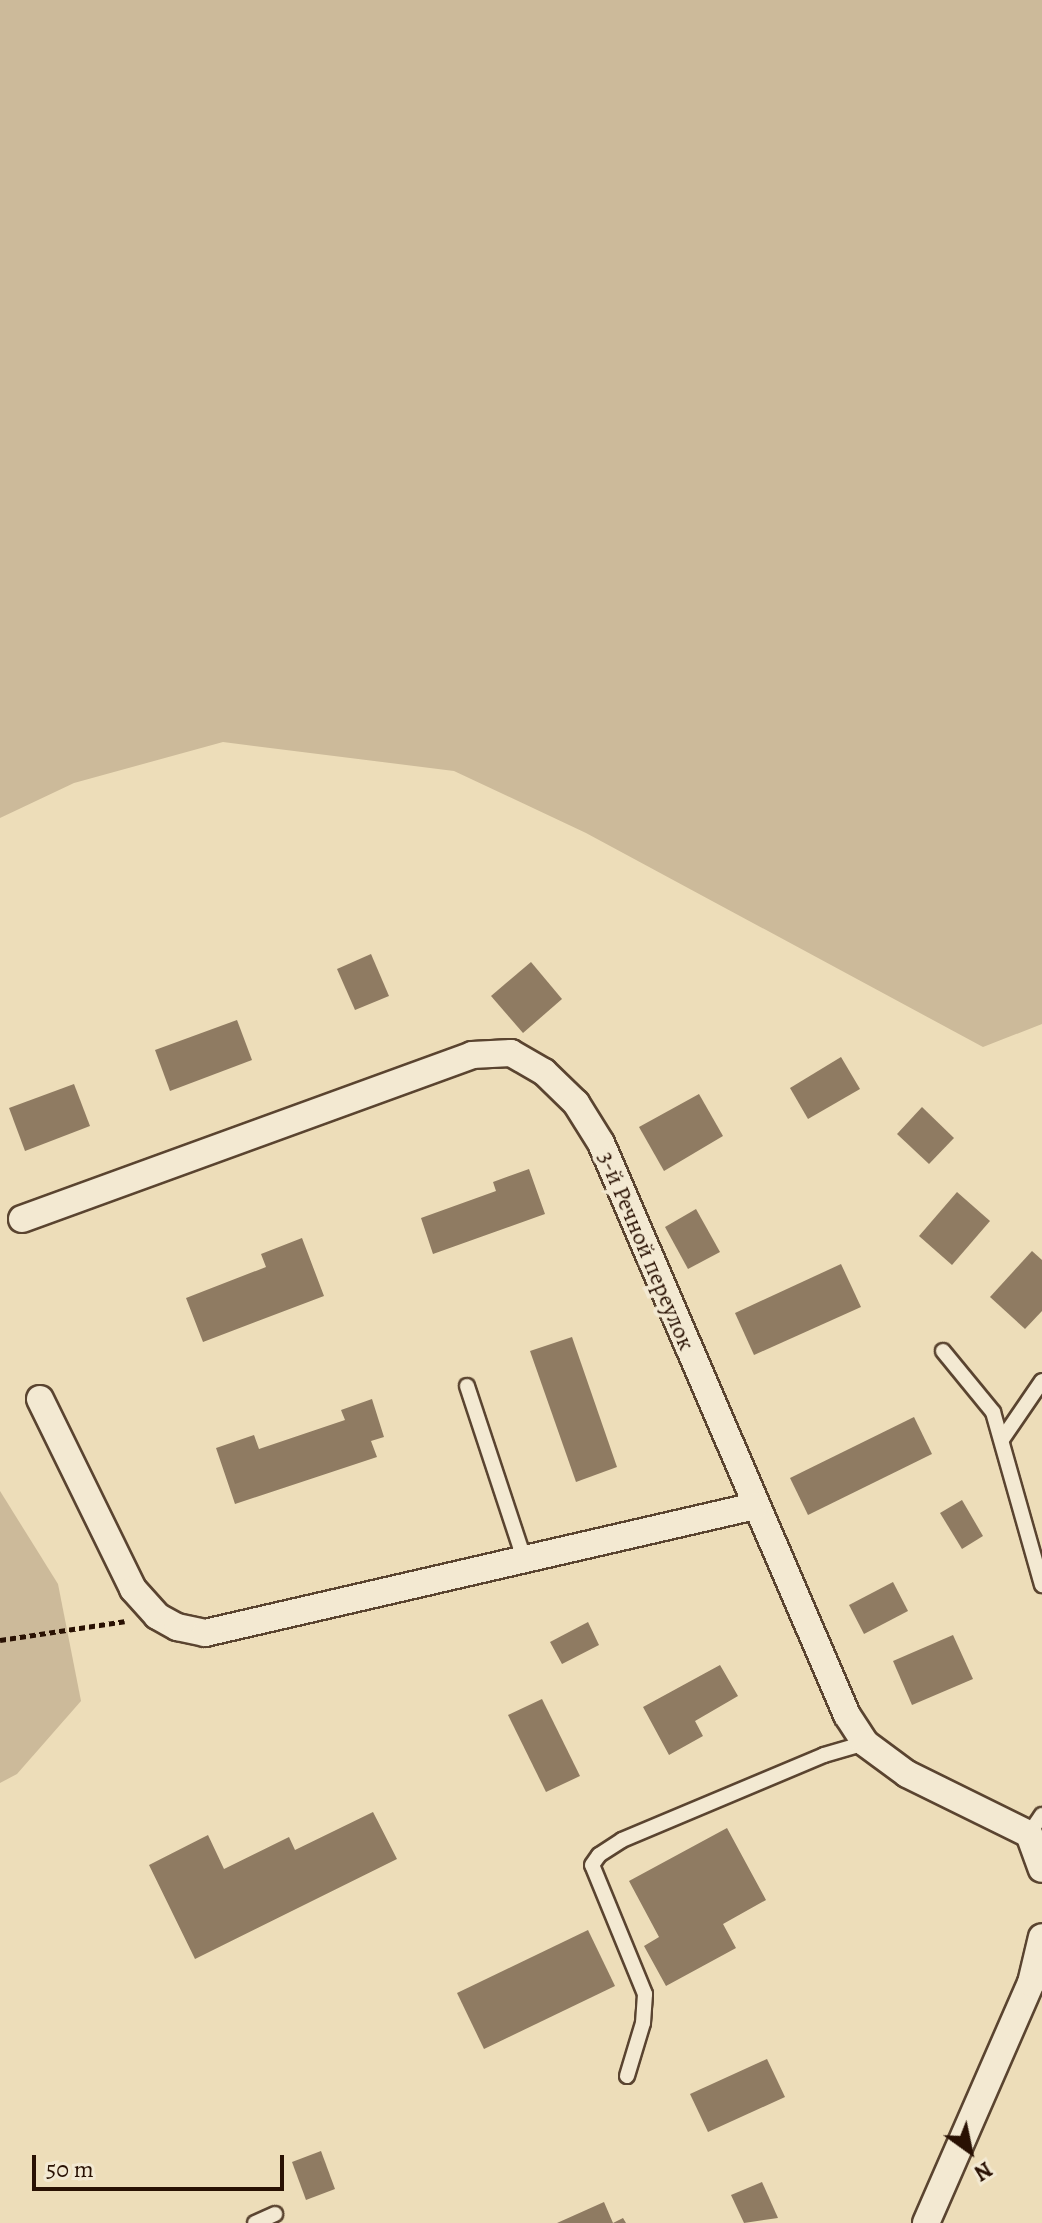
<!DOCTYPE html>
<html>
<head>
<meta charset="utf-8">
<style>
	body { margin:0 }
	#map { position:relative; width:1042px; height:2223px; overflow:hidden; background:#edddb9; font-family:Alegreya,serif }
	div>[style] { position:absolute }
	.green>* { inset:0; background:#ccba9a }
	.building>* { inset:0; background:#8f7b62 }
	.path>* { height:5px; margin-top:-2.5px; transform-origin:0; background:repeating-linear-gradient(90deg,#291103 0 6px,transparent 0 10px) }
	.roads { filter:drop-shadow(2px 0 #5a4430) drop-shadow(-2px 0 #5a4430) drop-shadow(0 2px #5a4430) drop-shadow(0 -2px #5a4430) }
	.service>* { height:14px; margin:-7px; padding:0 7px; transform-origin:7px; border-radius:7px; background:#f3e9d2 }
	.minor>* { height:26px; margin:-13px; padding:0 13px; transform-origin:13px; border-radius:13px; background:#f3e9d2 }
	span { translate:-50% -50%; white-space:nowrap; text-align:center; line-height:1.15; -webkit-text-stroke:8px #f3e9d2; paint-order:stroke }
	.street-label { font-size:24px; color:#291103 }
	.north { position:absolute; left:930px; top:2111px; width:80px; height:80px; -webkit-text-stroke:6px #f3e9d2; paint-order:stroke; rotate:147deg; font-size:22px; font-weight:700; line-height:32px; text-align:center; color:#291103 }
	.north::after { content:''; display:block; margin:auto; width:28px; height:36px; background:#291103; clip-path:polygon(50% 0,100% 100%,50% 72%,0 100%) }
	.scale { position:absolute; left:32px; top:2155px; width:252px; height:36px; box-sizing:border-box; border:4px solid #291103; border-top:0; padding-left:10px; font-size:24px; line-height:28px; white-space:nowrap; color:#291103; -webkit-text-stroke:6px #f3e9d2; paint-order:stroke }
</style>
</head>
<body>
<div id="map">
	<div class="green">
		<i style="clip-path:polygon(0 0,1042px 0,1042px 1024px,983px 1047px,586px 833px,454px 771px,223px 742px,74px 783px,0 818px)"></i>
		<i style="clip-path:polygon(0 1491px,58px 1584px,81px 1701px,17px 1774px,0 1783px)"></i>
	</div>
	<div class="building">
		<i style="clip-path:polygon(371px 954px,389px 996px,355px 1010px,337px 969px)"></i>
		<i style="clip-path:polygon(531px 962px,562px 999px,523px 1033px,491px 996px)"></i>
		<i style="clip-path:polygon(237px 1020px,252px 1060px,170px 1091px,155px 1050px)"></i>
		<i style="clip-path:polygon(841px 1057px,860px 1089px,808px 1119px,790px 1088px)"></i>
		<i style="clip-path:polygon(74px 1084px,90px 1126px,25px 1151px,9px 1108px)"></i>
		<i style="clip-path:polygon(699px 1094px,723px 1136px,664px 1171px,639px 1127px)"></i>
		<i style="clip-path:polygon(922px 1107px,954px 1138px,929px 1164px,897px 1134px)"></i>
		<i style="clip-path:polygon(529px 1169px,545px 1214px,433px 1254px,421px 1218px,496px 1191px,493px 1182px)"></i>
		<i style="clip-path:polygon(957px 1192px,990px 1221px,952px 1265px,919px 1236px)"></i>
		<i style="clip-path:polygon(696px 1209px,720px 1252px,688px 1269px,665px 1227px)"></i>
		<i style="clip-path:polygon(302px 1238px,324px 1296px,203px 1342px,186px 1298px,266px 1267px,261px 1254px)"></i>
		<i style="clip-path:polygon(1032px 1251px,1042px 1260px,1042px 1311px,1025px 1329px,990px 1297px)"></i>
		<i style="clip-path:polygon(841px 1264px,861px 1307px,754px 1355px,735px 1313px)"></i>
		<i style="clip-path:polygon(572px 1337px,617px 1467px,576px 1482px,530px 1351px)"></i>
		<i style="clip-path:polygon(372px 1399px,384px 1437px,371px 1441px,377px 1457px,235px 1504px,216px 1448px,254px 1435px,259px 1449px,345px 1420px,341px 1410px)"></i>
		<i style="clip-path:polygon(914px 1417px,932px 1454px,808px 1515px,790px 1478px)"></i>
		<i style="clip-path:polygon(962px 1500px,983px 1536px,962px 1549px,940px 1513px)"></i>
		<i style="clip-path:polygon(893px 1582px,908px 1611px,864px 1634px,849px 1605px)"></i>
		<i style="clip-path:polygon(588px 1622px,599px 1645px,562px 1664px,550px 1642px)"></i>
		<i style="clip-path:polygon(953px 1635px,973px 1679px,912px 1705px,893px 1661px)"></i>
		<i style="clip-path:polygon(720px 1665px,738px 1696px,695px 1721px,703px 1736px,669px 1755px,643px 1707px)"></i>
		<i style="clip-path:polygon(542px 1699px,580px 1776px,546px 1792px,508px 1715px)"></i>
		<i style="clip-path:polygon(373px 1812px,397px 1859px,195px 1959px,149px 1865px,208px 1835px,224px 1869px,289px 1837px,295px 1850px)"></i>
		<i style="clip-path:polygon(727px 1828px,766px 1900px,723px 1924px,736px 1948px,666px 1986px,644px 1946px,659px 1937px,629px 1881px)"></i>
		<i style="clip-path:polygon(588px 1930px,615px 1986px,484px 2049px,457px 1993px)"></i>
		<i style="clip-path:polygon(767px 2059px,785px 2097px,708px 2132px,690px 2094px)"></i>
		<i style="clip-path:polygon(321px 2151px,335px 2189px,306px 2200px,292px 2162px)"></i>
		<i style="clip-path:polygon(762px 2182px,778px 2218px,744px 2223px,731px 2195px)"></i>
		<i style="clip-path:polygon(604px 2202px,613px 2223px,623px 2218px,626px 2223px,557px 2223px)"></i>
	</div>
	<div class="path">
		<i style="left:0;top:1640px;width:126px;rotate:-8.6deg"></i>
	</div>
	<div class="roads">
		<div class="service">
			<i style="left:943px;top:1351px;width:79px;rotate:50.7deg"></i>
			<i style="left:993px;top:1412px;width:180px;rotate:74.2deg"></i>
			<i style="left:467px;top:1386px;width:181px;rotate:71.7deg"></i>
			<i style="left:1003px;top:1438px;width:69px;rotate:-55.6deg"></i>
			<i style="left:1029px;top:1834px;width:23px;rotate:-56deg"></i>
			<i style="left:627px;top:2076px;width:55px;rotate:-73.2deg"></i>
			<i style="left:643px;top:2023px;width:29px;rotate:-86deg"></i>
			<i style="left:645px;top:1994px;width:139px;rotate:-112.3deg"></i>
			<i style="left:592px;top:1865px;width:12px;rotate:-55deg"></i>
			<i style="left:599px;top:1855px;width:27px;rotate:-33deg"></i>
			<i style="left:622px;top:1840px;width:219px;rotate:-22.8deg"></i>
			<i style="left:824px;top:1755px;width:43px;rotate:-16.3deg"></i>
			<i style="left:255px;top:2223px;width:22px;rotate:-24deg"></i>
		</div>
		<div class="minor">
			<i style="left:22px;top:1219px;width:479px;rotate:-20deg"></i>
			<i style="left:472px;top:1055px;width:39px;rotate:-3deg"></i>
			<i style="left:511px;top:1053px;width:38px;rotate:30deg"></i>
			<i style="left:544px;top:1072px;width:45px;rotate:44.1deg"></i>
			<i style="left:576px;top:1103px;width:47px;rotate:58deg"></i>
			<i style="left:601px;top:1143px;width:623px;rotate:66.73deg"></i>
			<i style="left:847px;top:1715px;width:33px;rotate:57deg"></i>
			<i style="left:865px;top:1743px;width:52px;rotate:36.4deg"></i>
			<i style="left:907px;top:1774px;width:136px;rotate:26.2deg"></i>
			<i style="left:1029px;top:1834px;width:37px;rotate:70deg"></i>
			<i style="left:40px;top:1399px;width:212px;rotate:63.9deg"></i>
			<i style="left:133px;top:1589px;width:36px;rotate:48deg"></i>
			<i style="left:157px;top:1616px;width:23px;rotate:29deg"></i>
			<i style="left:177px;top:1627px;width:29px;rotate:12deg"></i>
			<i style="left:205px;top:1633px;width:564px;rotate:-13deg"></i>
			<i style="left:926px;top:2223px;width:262px;rotate:-66.4deg"></i>
			<i style="left:1031px;top:1983px;width:47px;rotate:-76.6deg"></i>
		</div>
	</div>
	<div class="street-label">
		<span style="left:646px;top:1251px;rotate:67deg">3-й Речной переулок</span>
	</div>
	<div class="north">N</div>
	<div class="scale">50 m</div>
</div>
</body>
</html>
